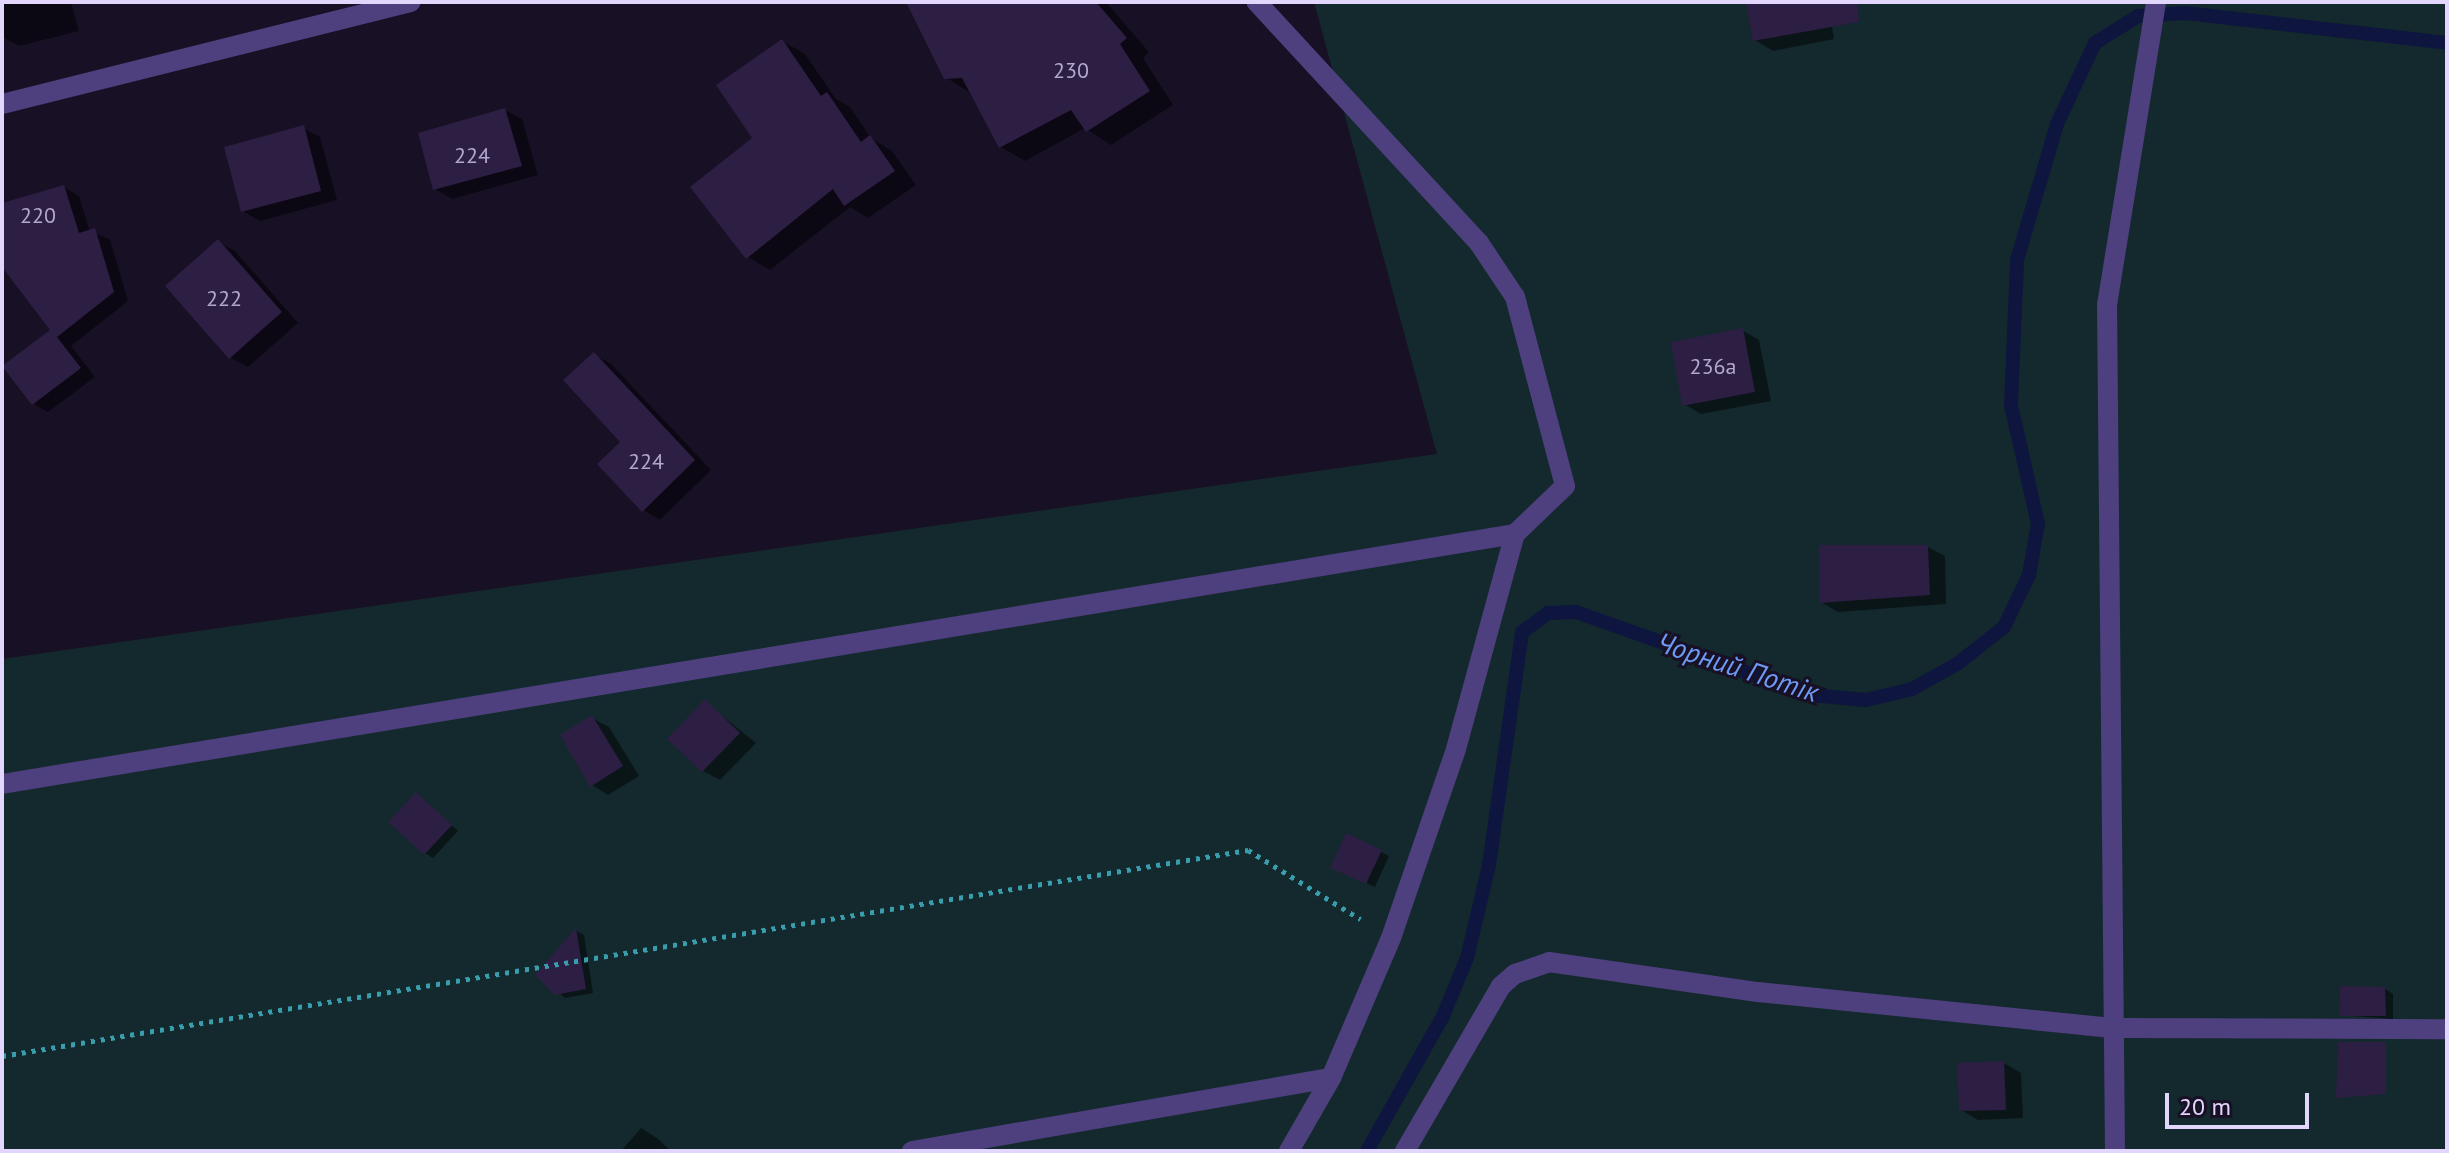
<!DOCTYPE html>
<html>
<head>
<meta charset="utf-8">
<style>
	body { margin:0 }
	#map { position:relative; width:2449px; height:1153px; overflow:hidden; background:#181024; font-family:"PT Sans",sans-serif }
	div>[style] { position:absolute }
	.green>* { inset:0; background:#14292d }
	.shadow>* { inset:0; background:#0007 }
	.stream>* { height:14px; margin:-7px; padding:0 7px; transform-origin:7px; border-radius:7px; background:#0e163f }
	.building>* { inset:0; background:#2d1e43 }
	.path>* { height:5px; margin-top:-2.5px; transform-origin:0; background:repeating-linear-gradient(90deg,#389eae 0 4px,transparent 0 10px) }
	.service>* { height:20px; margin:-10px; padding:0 10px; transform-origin:10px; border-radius:10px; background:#4e3f7f }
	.minor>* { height:20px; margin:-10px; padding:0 10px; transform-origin:10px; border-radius:10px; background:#4e3f7f }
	span { translate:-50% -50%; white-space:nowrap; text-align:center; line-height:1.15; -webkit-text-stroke:6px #181024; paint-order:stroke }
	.number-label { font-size:22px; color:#b5a8ce }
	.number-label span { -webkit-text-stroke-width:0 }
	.water-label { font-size:28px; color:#6c9af4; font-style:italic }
	.frame { position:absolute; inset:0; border:4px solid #e2d6fc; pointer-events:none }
	.scale { position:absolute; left:2165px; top:1093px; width:144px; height:36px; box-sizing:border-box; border:4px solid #e2d6fc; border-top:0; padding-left:10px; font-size:24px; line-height:28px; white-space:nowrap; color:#e2d6fc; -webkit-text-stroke:6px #181024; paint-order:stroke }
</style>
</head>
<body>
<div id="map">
	<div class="green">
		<i style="clip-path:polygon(1314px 2px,2447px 2px,2447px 1151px,2px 1151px,2px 659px,1437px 454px)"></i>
	</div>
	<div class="shadow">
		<i style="clip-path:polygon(2px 2px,71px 2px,79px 31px,19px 46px,2px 37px)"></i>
		<i style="clip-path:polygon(922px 2px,1106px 2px,1149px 52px,1143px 58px,1173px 105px,1111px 145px,1085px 128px,1025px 161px,1001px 147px,969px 92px,945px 77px)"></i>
		<i style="clip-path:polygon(1748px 2px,1828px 2px,1834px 39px,1773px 51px,1755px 40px)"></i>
		<i style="clip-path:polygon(782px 41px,805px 54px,836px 99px,850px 107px,871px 138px,892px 151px,916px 185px,868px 218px,850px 207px,770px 270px,748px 257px,755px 138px)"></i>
		<i style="clip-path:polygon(505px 110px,522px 119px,538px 175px,452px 199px,435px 189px)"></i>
		<i style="clip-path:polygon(303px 128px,320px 137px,337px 200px,260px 221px,243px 211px)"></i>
		<i style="clip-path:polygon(64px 187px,79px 196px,90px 232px,110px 239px,128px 301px,71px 346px,95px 377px,48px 412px,33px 404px,53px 330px,2px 267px,2px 206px)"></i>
		<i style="clip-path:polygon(218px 242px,235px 251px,298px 323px,248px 367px,231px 358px,168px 286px)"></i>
		<i style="clip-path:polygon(1742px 330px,1759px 340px,1771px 401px,1701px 414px,1684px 404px)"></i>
		<i style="clip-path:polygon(594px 354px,611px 364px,711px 470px,660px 520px,643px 510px)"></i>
		<i style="clip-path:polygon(1928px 547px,1945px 556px,1946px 604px,1838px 612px,1821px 602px)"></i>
		<i style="clip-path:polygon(705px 702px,756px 743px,720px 780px,703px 771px)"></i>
		<i style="clip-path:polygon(592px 718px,609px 727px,639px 776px,608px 795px,592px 785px)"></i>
		<i style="clip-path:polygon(416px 794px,458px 831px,433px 858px,425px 853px)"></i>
		<i style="clip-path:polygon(1347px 835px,1389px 856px,1375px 887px,1340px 871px)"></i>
		<i style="clip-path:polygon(577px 931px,584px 935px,593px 993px,565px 998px,538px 975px)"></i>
		<i style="clip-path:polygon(2385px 989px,2393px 994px,2393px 1019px,2341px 1015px)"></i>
		<i style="clip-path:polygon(2004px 1063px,2021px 1073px,2023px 1118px,1978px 1120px,1961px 1110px)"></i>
		<i style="clip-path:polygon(641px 1128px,657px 1138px,671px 1151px,621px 1151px)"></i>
	</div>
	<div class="stream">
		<i style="left:1367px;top:1151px;width:155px;rotate:-60.6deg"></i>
		<i style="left:1443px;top:1016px;width:63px;rotate:-67.5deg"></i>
		<i style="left:1467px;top:958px;width:96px;rotate:-76.7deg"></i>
		<i style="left:1489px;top:865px;width:235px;rotate:-81.9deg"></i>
		<i style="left:1522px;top:632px;width:32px;rotate:-36deg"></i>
		<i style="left:1548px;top:613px;width:28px;rotate:-2deg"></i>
		<i style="left:1576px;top:612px;width:249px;rotate:19.5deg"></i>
		<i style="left:1811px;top:695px;width:55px;rotate:5.2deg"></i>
		<i style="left:1866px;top:700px;width:47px;rotate:-13.4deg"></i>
		<i style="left:1912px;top:689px;width:51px;rotate:-29.1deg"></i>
		<i style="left:1957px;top:664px;width:60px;rotate:-38.2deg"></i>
		<i style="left:2004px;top:627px;width:58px;rotate:-64.3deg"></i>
		<i style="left:2029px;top:575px;width:52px;rotate:-80deg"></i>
		<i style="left:2038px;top:524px;width:122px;rotate:-102.8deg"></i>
		<i style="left:2011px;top:405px;width:145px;rotate:-87.6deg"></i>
		<i style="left:2017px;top:260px;width:142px;rotate:-73.6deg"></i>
		<i style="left:2057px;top:124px;width:89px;rotate:-64.9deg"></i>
		<i style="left:2095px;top:43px;width:51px;rotate:-32.1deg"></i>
		<i style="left:2138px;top:16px;width:47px;rotate:-3.7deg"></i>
		<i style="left:2185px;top:13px;width:264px;rotate:6.5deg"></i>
	</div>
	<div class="building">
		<i style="clip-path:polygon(906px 2px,1096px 2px,1127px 38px,1120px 44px,1150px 91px,1086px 132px,1071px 110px,999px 148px,962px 78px,944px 79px)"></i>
		<i style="clip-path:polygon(1746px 2px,1857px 2px,1859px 22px,1753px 41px)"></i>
		<i style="clip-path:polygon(782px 39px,821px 96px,827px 92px,861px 142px,870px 135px,895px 171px,844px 206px,833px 189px,746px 259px,690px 187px,752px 138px,716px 85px)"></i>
		<i style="clip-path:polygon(505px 108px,522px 166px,433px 190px,418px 133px)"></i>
		<i style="clip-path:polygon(304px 125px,321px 191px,241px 212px,224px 147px)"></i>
		<i style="clip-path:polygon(64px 185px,79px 233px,95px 228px,114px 292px,57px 337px,81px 368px,32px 405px,2px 366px,50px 330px,2px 267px,2px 203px)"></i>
		<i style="clip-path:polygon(218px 239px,282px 312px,229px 359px,165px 286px)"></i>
		<i style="clip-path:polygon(1743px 328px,1755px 392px,1682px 406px,1671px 342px)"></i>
		<i style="clip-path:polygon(594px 352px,695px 460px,642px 512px,597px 464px,620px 442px,563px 380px)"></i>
		<i style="clip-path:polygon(1819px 545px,1928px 545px,1930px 595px,1819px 603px)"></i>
		<i style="clip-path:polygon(705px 699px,740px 733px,702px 772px,667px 739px)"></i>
		<i style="clip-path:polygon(592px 715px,623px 766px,590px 787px,560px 735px)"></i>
		<i style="clip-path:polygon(416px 792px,452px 825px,424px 855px,388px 822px)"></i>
		<i style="clip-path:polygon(1346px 833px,1382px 850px,1366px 884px,1330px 868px)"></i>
		<i style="clip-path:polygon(576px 928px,586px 989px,555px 995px,535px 975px)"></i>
		<i style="clip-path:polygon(2340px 986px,2385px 987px,2386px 1016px,2339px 1016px)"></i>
		<i style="clip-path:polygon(2338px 1042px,2386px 1042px,2386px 1094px,2336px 1098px)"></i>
		<i style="clip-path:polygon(2004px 1061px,2006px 1110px,1959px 1111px,1957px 1063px)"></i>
	</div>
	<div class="path">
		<i style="left:2px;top:1056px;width:1263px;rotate:-9.39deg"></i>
		<i style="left:1248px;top:850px;width:132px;rotate:31.6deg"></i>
	</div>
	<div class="service">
		<i style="left:2px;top:784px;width:1534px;rotate:-9.38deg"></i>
		<i style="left:1515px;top:534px;width:69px;rotate:-43.8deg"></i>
		<i style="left:1565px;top:486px;width:196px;rotate:-104.8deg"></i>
		<i style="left:1515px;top:297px;width:65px;rotate:-123.7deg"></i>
		<i style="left:1479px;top:243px;width:328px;rotate:-132.7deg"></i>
		<i style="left:912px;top:1151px;width:425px;rotate:-9.9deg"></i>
		<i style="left:1331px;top:1078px;width:152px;rotate:-66.8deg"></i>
		<i style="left:1391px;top:938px;width:200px;rotate:-71deg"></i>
		<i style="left:1456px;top:749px;width:223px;rotate:-74.7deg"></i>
		<i style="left:1289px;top:1151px;width:84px;rotate:-60.1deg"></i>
		<i style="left:1405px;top:1151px;width:191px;rotate:-59.8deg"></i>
		<i style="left:1501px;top:986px;width:18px;rotate:-41deg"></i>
		<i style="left:1515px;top:974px;width:36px;rotate:-19deg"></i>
		<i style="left:1549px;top:962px;width:211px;rotate:8.2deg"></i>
		<i style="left:1758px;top:992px;width:358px;rotate:5.8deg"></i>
	</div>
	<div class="minor">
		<i style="left:2px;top:104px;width:421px;rotate:-14deg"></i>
		<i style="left:2114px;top:1028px;width:333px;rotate:0.2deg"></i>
		<i style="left:2115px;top:1151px;width:846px;rotate:-90.54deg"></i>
		<i style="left:2107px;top:305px;width:307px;rotate:-80.8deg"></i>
	</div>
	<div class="number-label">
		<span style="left:1071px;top:71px">230</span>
		<span style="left:472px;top:156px">224</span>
		<span style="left:38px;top:216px">220</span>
		<span style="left:224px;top:299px">222</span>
		<span style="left:1713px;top:367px">236а</span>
		<span style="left:646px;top:462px">224</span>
	</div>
	<div class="water-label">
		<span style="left:1738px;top:667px;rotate:18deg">Чорний Потік</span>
	</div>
	<div class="frame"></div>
	<div class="scale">20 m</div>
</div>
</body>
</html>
